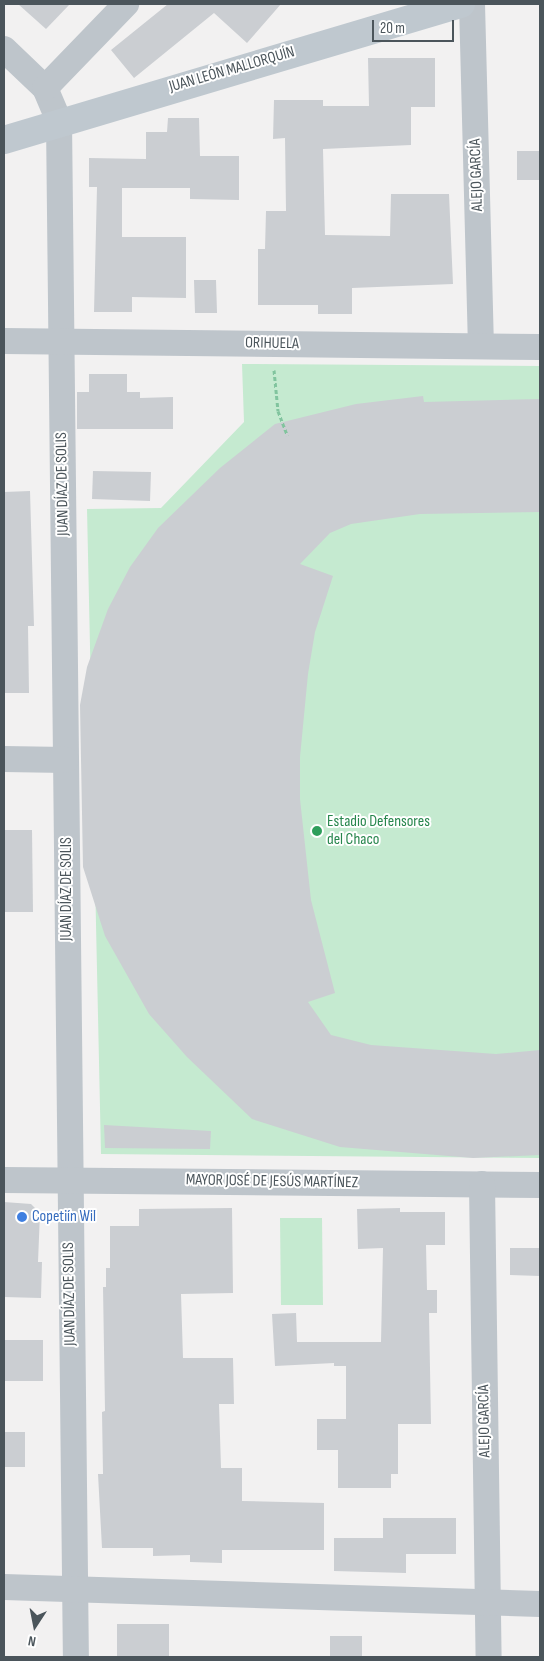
<!DOCTYPE html>
<html>
<head>
<meta charset="utf-8">
<style>
	body { margin:0 }
	#map { position:relative; width:544px; height:1661px; overflow:hidden; background:#f2f1f1; font-family:"Sofia Sans Condensed",sans-serif }
	div>[style] { position:absolute }
	.green>* { inset:0; background:#c5ead0 }
	.building>* { inset:0; background:#cbced2 }
	.path>* { height:3px; margin-top:-1.5px; transform-origin:0; background:repeating-linear-gradient(90deg,#81c49e 0 4px,transparent 0 6.5px) }
	.street>* { height:26px; margin:-13px; padding:0 13px; transform-origin:13px; border-radius:13px; background:#bec5cb }
	.secondary>* { height:28px; margin:-14px; padding:0 14px; transform-origin:14px; border-radius:14px; background:#bfc8cf }
	.dots>* { width:14px; height:14px; translate:-50% -50%; box-sizing:border-box; border:2px solid #fff; border-radius:50% }
	span { translate:-50% -50%; white-space:nowrap; text-align:center; line-height:1.15; -webkit-text-stroke:4px #fff; paint-order:stroke }
	.street-label { font-size:16px; color:#4b555b }
	.leisure-label { font-size:16px; color:#27864d }
	.left { translate:0 -50%; text-align:left }
	.shop-label { font-size:16px; color:#366cbe }
	.frame { position:absolute; inset:0; border:5px solid #4b555b; pointer-events:none }
	.north { position:absolute; left:10px; top:1601px; width:50px; height:50px; -webkit-text-stroke:4px #fff; paint-order:stroke; rotate:191deg; font-size:14px; font-weight:700; line-height:20px; text-align:center; color:#4b555b }
	.north::after { content:''; display:block; margin:auto; width:18px; height:22px; background:#4b555b; clip-path:polygon(50% 0,100% 100%,50% 72%,0 100%) }
	.scale { position:absolute; left:372px; top:20px; width:82px; height:22px; box-sizing:border-box; border:2px solid #4b555b; border-top:0; padding-left:6px; font-size:15px; line-height:18px; white-space:nowrap; color:#4b555b; -webkit-text-stroke:4px #fff; paint-order:stroke }
</style>
</head>
<body>
<div id="map">
	<div class="green">
		<i style="clip-path:polygon(242px 364px,540px 366px,540px 1158px,101px 1154px,87px 509px,161px 508px,244px 422px)"></i>
		<i style="clip-path:polygon(280px 1218px,322px 1218px,323px 1305px,281px 1305px)"></i>
	</div>
	<div class="building">
		<i style="clip-path:polygon(18px 4px,70px 4px,46px 29px)"></i>
		<i style="clip-path:polygon(168px 4px,281px 4px,247px 43px,214px 13px,134px 78px,111px 50px)"></i>
		<i style="clip-path:polygon(368px 58px,435px 58px,435px 107px,411px 107px,411px 145px,323px 149px,325px 235px,390px 236px,391px 194px,449px 194px,453px 284px,352px 288px,352px 314px,318px 314px,318px 305px,258px 305px,258px 249px,265px 249px,266px 211px,286px 211px,285px 138px,273px 139px,274px 100px,323px 100px,323px 106px,369px 106px)"></i>
		<i style="clip-path:polygon(168px 118px,199px 118px,200px 156px,239px 156px,239px 200px,190px 199px,190px 188px,122px 188px,122px 237px,186px 237px,186px 298px,132px 297px,132px 312px,94px 312px,97px 187px,89px 187px,89px 158px,146px 159px,146px 132px,167px 132px)"></i>
		<i style="clip-path:polygon(517px 151px,540px 151px,540px 180px,517px 180px)"></i>
		<i style="clip-path:polygon(194px 280px,216px 280px,217px 313px,195px 313px)"></i>
		<i style="clip-path:polygon(89px 374px,127px 374px,127px 392px,140px 392px,140px 398px,173px 397px,173px 429px,77px 429px,77px 392px,89px 392px)"></i>
		<i style="clip-path:polygon(423px 396px,424px 402px,540px 399px,540px 512px,420px 514px,351px 524px,330px 533px,300px 564px,333px 576px,315px 632px,308px 674px,300px 757px,300px 799px,311px 900px,335px 993px,308px 1002px,331px 1035px,371px 1045px,496px 1054px,540px 1050px,540px 1155px,473px 1158px,340px 1147px,252px 1119px,187px 1057px,149px 1014px,105px 936px,83px 867px,80px 705px,87px 667px,108px 609px,130px 567px,158px 528px,220px 468px,275px 424px,356px 404px)"></i>
		<i style="clip-path:polygon(93px 471px,151px 472px,150px 501px,92px 499px)"></i>
		<i style="clip-path:polygon(30px 491px,34px 626px,28px 626px,29px 693px,4px 693px,4px 492px)"></i>
		<i style="clip-path:polygon(4px 830px,32px 830px,33px 912px,4px 912px)"></i>
		<i style="clip-path:polygon(104px 1125px,211px 1131px,210px 1149px,105px 1148px)"></i>
		<i style="clip-path:polygon(4px 1202px,31px 1204px,40px 1213px,38px 1262px,42px 1262px,41px 1298px,4px 1297px)"></i>
		<i style="clip-path:polygon(232px 1208px,233px 1293px,181px 1294px,183px 1358px,233px 1358px,234px 1404px,219px 1404px,221px 1468px,242px 1468px,242px 1501px,324px 1503px,324px 1550px,222px 1550px,222px 1563px,190px 1562px,190px 1555px,153px 1556px,153px 1548px,102px 1548px,98px 1474px,103px 1474px,102px 1412px,105px 1411px,103px 1287px,106px 1287px,106px 1268px,110px 1268px,110px 1226px,139px 1226px,139px 1209px)"></i>
		<i style="clip-path:polygon(400px 1208px,400px 1212px,445px 1212px,445px 1245px,426px 1245px,427px 1290px,437px 1290px,437px 1313px,429px 1313px,431px 1424px,398px 1424px,398px 1474px,391px 1474px,391px 1488px,338px 1488px,338px 1450px,317px 1450px,317px 1419px,346px 1419px,346px 1366px,334px 1366px,334px 1363px,275px 1366px,272px 1314px,296px 1313px,297px 1342px,381px 1342px,383px 1248px,358px 1249px,357px 1209px)"></i>
		<i style="clip-path:polygon(510px 1248px,540px 1248px,540px 1276px,510px 1275px)"></i>
		<i style="clip-path:polygon(4px 1340px,43px 1340px,43px 1381px,4px 1381px)"></i>
		<i style="clip-path:polygon(4px 1432px,25px 1432px,25px 1467px,4px 1467px)"></i>
		<i style="clip-path:polygon(383px 1518px,456px 1518px,456px 1554px,406px 1554px,406px 1573px,334px 1571px,334px 1538px,383px 1538px)"></i>
		<i style="clip-path:polygon(117px 1624px,169px 1624px,169px 1657px,117px 1657px)"></i>
		<i style="clip-path:polygon(330px 1636px,362px 1636px,362px 1657px,330px 1657px)"></i>
	</div>
	<div class="path">
		<i style="left:274px;top:370px;width:41px;rotate:84.4deg"></i>
		<i style="left:278px;top:411px;width:26px;rotate:69deg"></i>
	</div>
	<div class="street">
		<i style="left:472px;top:4px;width:342px;rotate:88.5deg"></i>
		<i style="left:4px;top:49px;width:57px;rotate:43.6deg"></i>
		<i style="left:45px;top:88px;width:36px;rotate:67deg"></i>
		<i style="left:59px;top:121px;width:1536px;rotate:89.37deg"></i>
		<i style="left:45px;top:88px;width:117px;rotate:-46deg"></i>
		<i style="left:4px;top:341px;width:536px;rotate:0.64deg"></i>
		<i style="left:4px;top:759px;width:62px;rotate:0.9deg"></i>
		<i style="left:4px;top:1180px;width:536px;rotate:0.53deg"></i>
		<i style="left:482px;top:1184px;width:473px;rotate:89.2deg"></i>
		<i style="left:4px;top:1587px;width:536px;rotate:1.82deg"></i>
	</div>
	<div class="secondary">
		<i style="left:4px;top:140px;width:477px;rotate:-16.6deg"></i>
	</div>
	<div class="dots">
		<i style="left:317px;top:831px;background:#2e9e5b"></i>
		<i style="left:22px;top:1217px;background:#3f7fe0"></i>
	</div>
	<div class="street-label">
		<span style="left:232px;top:70px;rotate:-16deg">JUAN LEÓN MALLORQUÍN</span>
		<span style="left:477px;top:175px;rotate:-92deg">ALEJO GARCÍA</span>
		<span style="left:272px;top:344px;rotate:1deg">ORIHUELA</span>
		<span style="left:63px;top:484px;rotate:-91deg">JUAN DÍAZ DE SOLIS</span>
		<span style="left:67px;top:889px;rotate:-90deg">JUAN DÍAZ DE SOLIS</span>
		<span style="left:272px;top:1182px;rotate:1deg">MAYOR JOSÉ DE JESÚS MARTÍNEZ</span>
		<span style="left:70px;top:1294px;rotate:-91deg">JUAN DÍAZ DE SOLIS</span>
		<span style="left:485px;top:1421px;rotate:-91deg">ALEJO GARCÍA</span>
	</div>
	<div class="leisure-label">
		<span class="left" style="left:327px;top:831px">Estadio Defensores<br>del Chaco</span>
	</div>
	<div class="shop-label">
		<span class="left" style="left:32px;top:1217px">Copetiín Wil</span>
	</div>
	<div class="frame"></div>
	<div class="north">N</div>
	<div class="scale">20 m</div>
</div>
</body>
</html>
